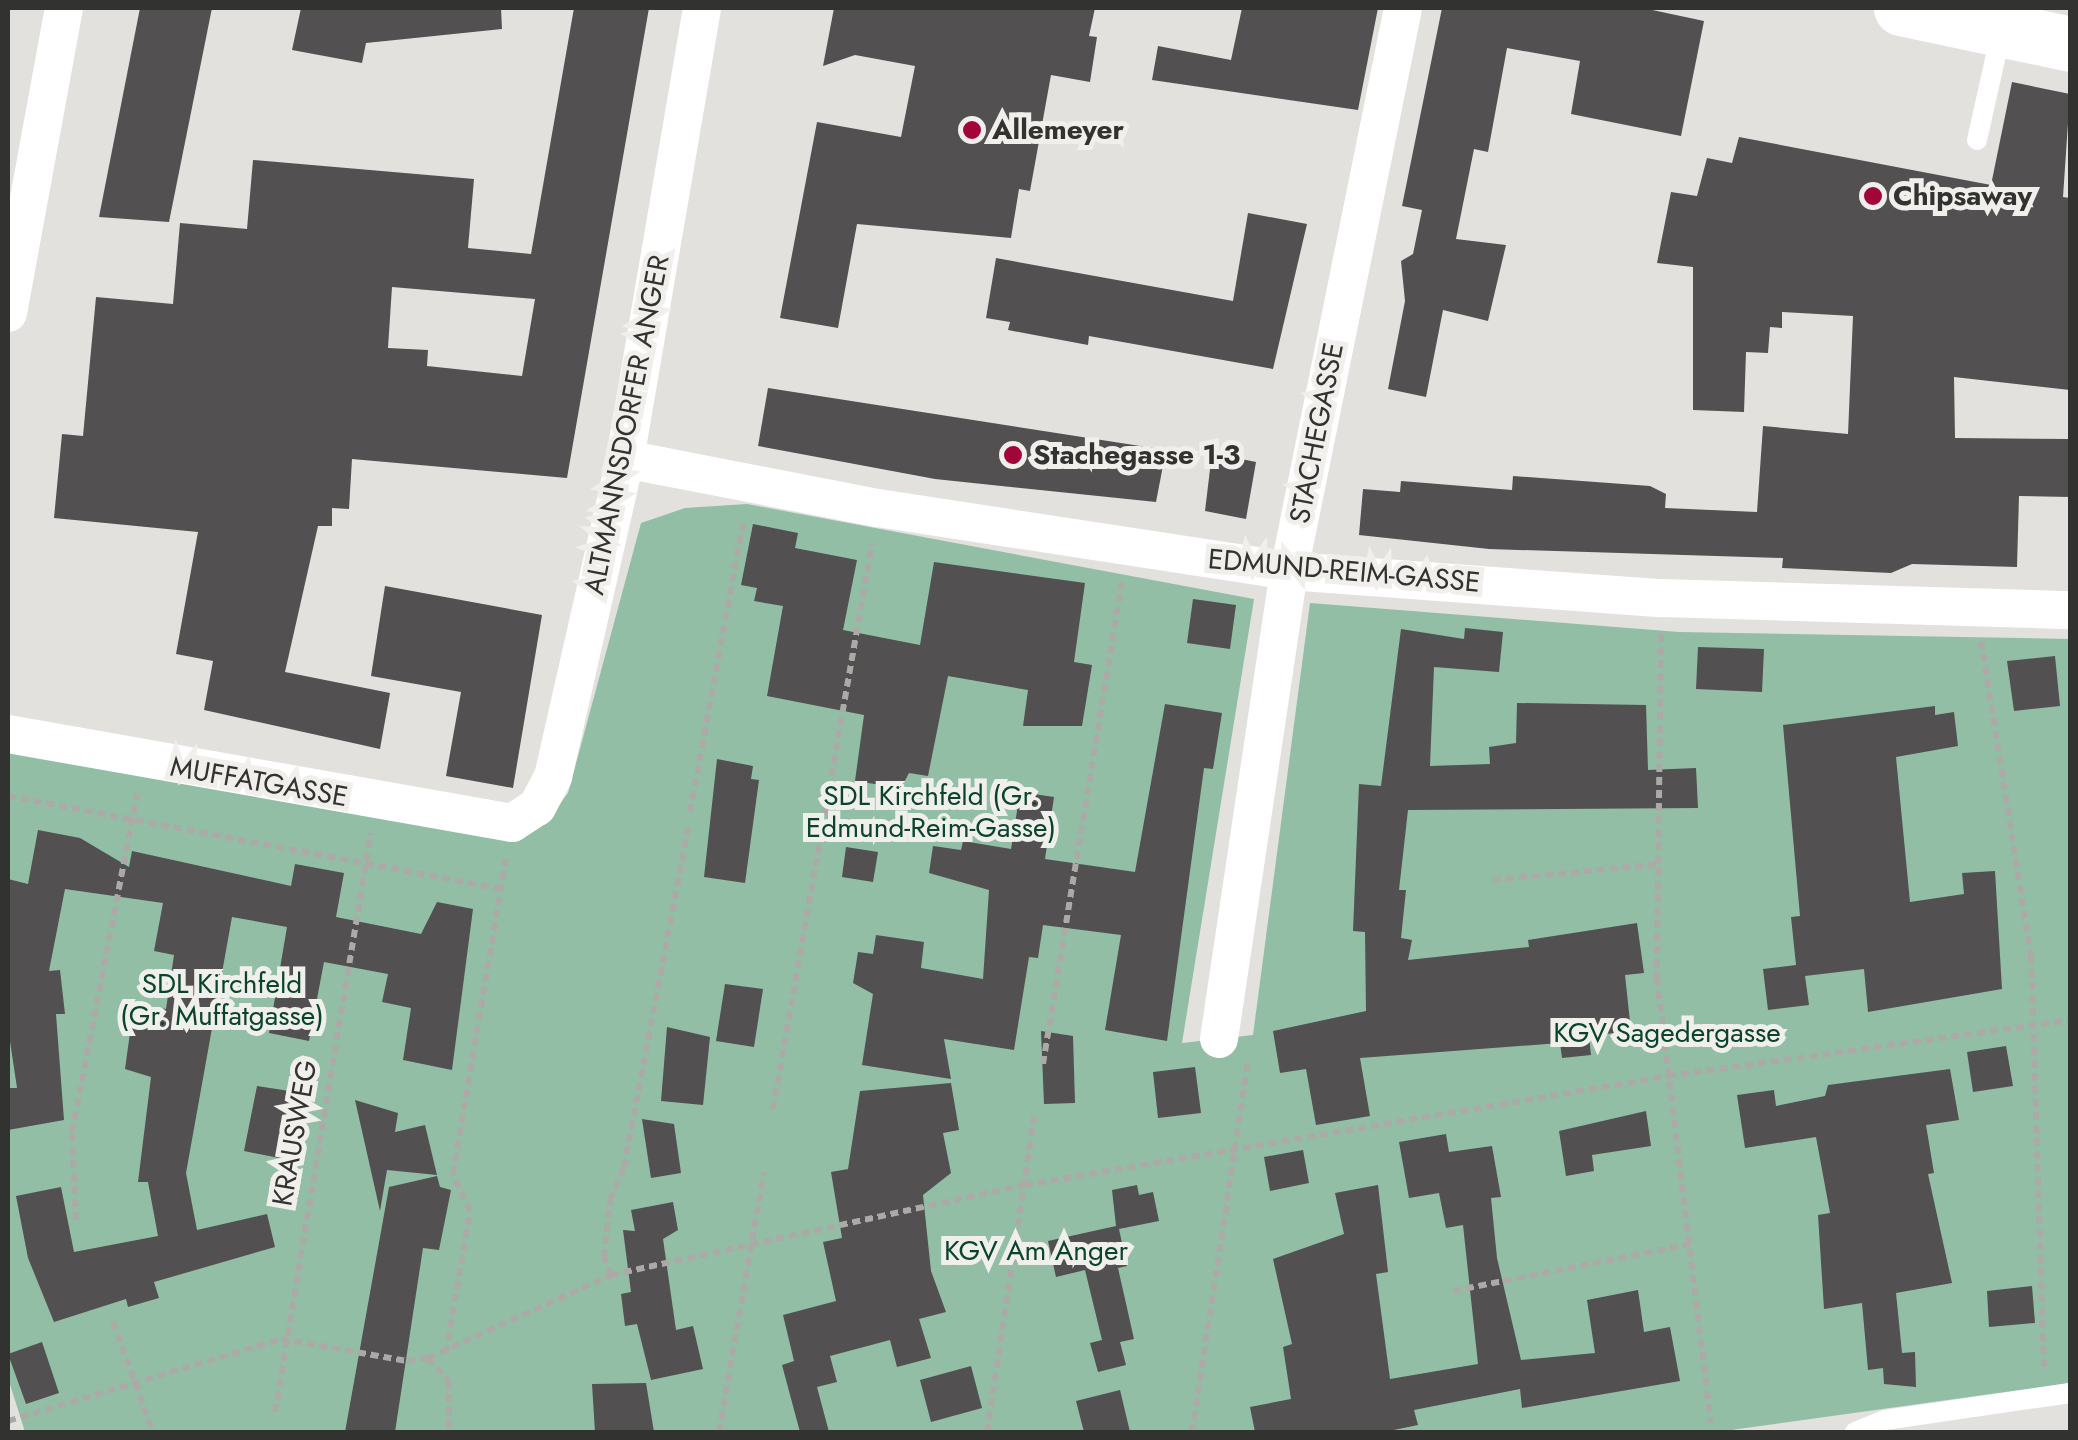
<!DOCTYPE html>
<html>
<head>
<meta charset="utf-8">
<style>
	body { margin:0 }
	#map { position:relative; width:2078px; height:1440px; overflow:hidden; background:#e3e1de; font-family:Jost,sans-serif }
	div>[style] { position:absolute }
	.green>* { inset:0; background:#92bea5 }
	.building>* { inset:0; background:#525051 }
	.path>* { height:6px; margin-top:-3px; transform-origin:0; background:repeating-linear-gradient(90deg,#abaaa7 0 8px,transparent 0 13px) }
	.lane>* { height:20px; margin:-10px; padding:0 10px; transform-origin:10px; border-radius:10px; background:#fff }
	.street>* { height:38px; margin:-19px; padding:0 19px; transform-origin:19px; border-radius:19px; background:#fff }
	.primary>* { height:55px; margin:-27.5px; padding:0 27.5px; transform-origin:27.5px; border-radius:27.5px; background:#fff }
	.dots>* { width:28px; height:28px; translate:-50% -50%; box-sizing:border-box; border:5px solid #f0efec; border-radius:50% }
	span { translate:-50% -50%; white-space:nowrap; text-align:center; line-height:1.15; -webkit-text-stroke:10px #f0efec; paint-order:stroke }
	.poi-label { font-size:28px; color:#323230; font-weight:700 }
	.left { translate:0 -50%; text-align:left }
	.street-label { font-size:28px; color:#323230 }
	.park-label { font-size:28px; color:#0a442c }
	.frame { position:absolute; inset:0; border:10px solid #323230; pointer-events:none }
</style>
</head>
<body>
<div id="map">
	<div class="green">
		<i style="clip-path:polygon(747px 504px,1254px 599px,1182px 1043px,1253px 1035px,1310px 603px,1679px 632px,2070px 639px,2070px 1383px,1717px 1432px,25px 1432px,8px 1378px,8px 745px,547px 821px,568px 793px,641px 523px,685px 508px)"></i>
	</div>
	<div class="building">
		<i style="clip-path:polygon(140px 8px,212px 8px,169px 222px,99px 217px)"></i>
		<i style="clip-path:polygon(301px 8px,501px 8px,502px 29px,366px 43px,362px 63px,292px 50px)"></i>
		<i style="clip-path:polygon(evenodd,574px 8px,649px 8px,567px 478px,352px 459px,349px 509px,332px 508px,332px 526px,318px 526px,285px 672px,390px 693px,380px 749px,204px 710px,213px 661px,176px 654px,198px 532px,54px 518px,62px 434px,83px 436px,96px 297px,173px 304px,180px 223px,247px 229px,253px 160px,474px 179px,468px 248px,531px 254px,574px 8px,392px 287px,535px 299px,522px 376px,427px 366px,428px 350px,388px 348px,392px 287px)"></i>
		<i style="clip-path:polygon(834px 8px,1095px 8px,1089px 36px,1097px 37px,1090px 82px,1051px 75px,1030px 191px,1019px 189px,1011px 238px,857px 224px,838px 328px,780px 318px,817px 122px,901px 137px,915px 66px,855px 55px,823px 66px)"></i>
		<i style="clip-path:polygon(1242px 8px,1378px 8px,1358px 110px,1152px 80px,1158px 46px,1231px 60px)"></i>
		<i style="clip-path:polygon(1442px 8px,1643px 8px,1704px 21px,1681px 136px,1571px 114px,1580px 61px,1507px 48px,1488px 152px,1474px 149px,1456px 239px,1506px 245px,1488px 321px,1443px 310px,1426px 397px,1388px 389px,1405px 301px,1401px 261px,1413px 254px,1422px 210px,1402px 206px)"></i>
		<i style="clip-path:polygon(2012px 82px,2070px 94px,2063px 197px,2070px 198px,2070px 390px,1954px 377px,1955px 438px,2070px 439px,2070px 497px,2019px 496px,2017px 567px,1912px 564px,1891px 573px,1782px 568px,1783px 558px,1489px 549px,1359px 535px,1363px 489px,1400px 492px,1401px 481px,1512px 490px,1513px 476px,1650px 486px,1666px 494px,1665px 508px,1757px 512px,1763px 426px,1848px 434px,1853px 316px,1782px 312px,1782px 328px,1770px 327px,1768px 353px,1746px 352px,1744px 412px,1693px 410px,1693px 267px,1657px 263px,1671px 192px,1697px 196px,1707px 158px,1732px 163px,1739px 137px,1991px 185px)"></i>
		<i style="clip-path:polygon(1248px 213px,1307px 224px,1273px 369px,1089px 336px,1088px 345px,1008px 330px,1010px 322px,986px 318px,996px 258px,1233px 301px)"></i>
		<i style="clip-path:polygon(768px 388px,1166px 450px,1156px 502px,935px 479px,758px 446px)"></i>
		<i style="clip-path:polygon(1212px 453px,1256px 462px,1246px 519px,1205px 511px)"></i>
		<i style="clip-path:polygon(753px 524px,798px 533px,795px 548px,857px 560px,843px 630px,920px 645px,934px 562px,1085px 583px,1074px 662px,1092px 665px,1082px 726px,1023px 726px,1028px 690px,948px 676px,928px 776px,909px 773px,901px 788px,855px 781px,864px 715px,767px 696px,783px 606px,754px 601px,757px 588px,741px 585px)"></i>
		<i style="clip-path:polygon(385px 586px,542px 615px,513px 788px,446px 776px,461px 692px,371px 676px)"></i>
		<i style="clip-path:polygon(1193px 599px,1236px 605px,1230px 649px,1187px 643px)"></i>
		<i style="clip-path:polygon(1465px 628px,1503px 632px,1499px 672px,1434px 667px,1430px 766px,1490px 764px,1489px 747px,1516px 743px,1517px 703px,1646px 705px,1648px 770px,1696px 768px,1698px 808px,1408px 810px,1399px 890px,1406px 890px,1401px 938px,1412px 940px,1408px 960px,1529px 947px,1528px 940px,1637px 923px,1644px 973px,1625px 975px,1631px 1031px,1589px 1036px,1591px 1055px,1562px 1058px,1560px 1043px,1360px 1058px,1370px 1116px,1316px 1125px,1306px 1069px,1280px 1073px,1273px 1031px,1366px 1011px,1365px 932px,1353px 931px,1359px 784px,1381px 786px,1401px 629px,1464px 639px)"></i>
		<i style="clip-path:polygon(1698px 647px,1764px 649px,1762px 692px,1696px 689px)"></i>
		<i style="clip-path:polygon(2055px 656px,2060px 706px,2014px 711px,2007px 661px)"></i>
		<i style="clip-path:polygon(1165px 704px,1222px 713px,1213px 769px,1204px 768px,1167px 1041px,1105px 1030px,1121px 935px,1043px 925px,1038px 958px,1029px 957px,1014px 1050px,944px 1039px,951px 1079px,862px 1065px,873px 994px,853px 983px,858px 952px,873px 954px,876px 935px,924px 942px,921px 968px,983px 979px,989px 890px,929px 873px,933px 846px,961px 850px,963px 841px,1011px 849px,1020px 792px,1054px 797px,1045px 859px,1135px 872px)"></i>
		<i style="clip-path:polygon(1935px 706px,1935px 715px,1954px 712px,1958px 746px,1896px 757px,1910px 902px,1964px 894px,1962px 873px,1995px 871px,2002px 989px,1868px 1012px,1864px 969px,1805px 976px,1809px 1005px,1768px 1010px,1763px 969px,1796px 965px,1791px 917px,1800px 916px,1783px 725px)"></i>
		<i style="clip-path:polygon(717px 759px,753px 766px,751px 779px,759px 780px,745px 883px,704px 877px)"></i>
		<i style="clip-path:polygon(38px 830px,80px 838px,129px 867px,132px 851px,291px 886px,295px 864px,344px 873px,336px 917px,421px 934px,437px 902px,473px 909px,452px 1070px,403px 1060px,411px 1008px,382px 1002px,388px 974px,324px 962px,309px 1041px,269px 1033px,287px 927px,232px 917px,186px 1173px,197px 1230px,267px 1214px,275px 1247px,154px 1282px,159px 1298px,128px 1307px,126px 1299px,54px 1322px,28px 1258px,16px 1196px,61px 1187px,74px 1252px,158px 1236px,148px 1182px,138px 1182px,151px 1077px,125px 1069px,134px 1004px,166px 1009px,174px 955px,154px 951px,163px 903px,65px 889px,49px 971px,60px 970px,65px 1014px,56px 1014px,64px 1120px,8px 1130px,8px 1088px,17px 1088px,8px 1028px,8px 879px,28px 884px)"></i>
		<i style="clip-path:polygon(846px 847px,878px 852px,873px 882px,842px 877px)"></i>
		<i style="clip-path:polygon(725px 984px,763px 989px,754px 1047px,716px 1041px)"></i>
		<i style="clip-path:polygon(667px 1027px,710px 1037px,703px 1105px,661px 1101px)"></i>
		<i style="clip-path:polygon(1041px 1031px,1073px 1036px,1075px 1103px,1044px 1104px)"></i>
		<i style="clip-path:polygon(2006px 1046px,2013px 1086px,1973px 1092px,1967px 1052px)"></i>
		<i style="clip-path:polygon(1195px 1067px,1201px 1113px,1158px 1118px,1153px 1072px)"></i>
		<i style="clip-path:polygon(1950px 1069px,1959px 1120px,1926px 1125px,1934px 1173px,1928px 1174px,1952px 1283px,1896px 1293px,1902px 1353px,1915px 1352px,1916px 1387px,1884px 1384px,1883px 1368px,1868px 1370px,1862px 1303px,1824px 1309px,1818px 1215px,1830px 1213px,1816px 1137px,1745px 1148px,1737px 1095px,1774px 1090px,1776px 1106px,1825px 1096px,1828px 1085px)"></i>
		<i style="clip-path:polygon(951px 1083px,959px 1130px,943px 1133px,951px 1173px,923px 1195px,931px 1271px,946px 1312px,919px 1319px,931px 1358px,897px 1367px,890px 1340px,830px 1356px,837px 1382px,817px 1387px,829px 1432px,800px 1432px,782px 1365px,794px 1361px,783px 1315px,836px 1301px,823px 1242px,842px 1238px,831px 1172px,848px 1169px,860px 1091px)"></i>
		<i style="clip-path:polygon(257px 1086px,296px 1092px,289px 1160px,244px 1151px)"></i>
		<i style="clip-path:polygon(355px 1100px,398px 1113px,395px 1132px,425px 1125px,437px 1175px,387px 1170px,380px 1211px)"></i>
		<i style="clip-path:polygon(1646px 1111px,1651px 1146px,1592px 1155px,1594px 1171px,1566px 1176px,1559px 1131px)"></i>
		<i style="clip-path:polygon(642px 1119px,674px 1124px,681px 1173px,651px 1178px)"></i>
		<i style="clip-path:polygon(1446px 1134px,1449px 1152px,1492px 1146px,1501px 1197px,1491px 1198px,1497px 1258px,1521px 1360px,1595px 1353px,1587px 1300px,1638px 1290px,1644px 1332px,1670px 1327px,1680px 1381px,1522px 1408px,1520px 1389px,1414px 1410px,1418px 1425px,1384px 1432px,1255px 1432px,1250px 1407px,1291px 1399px,1283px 1347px,1292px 1344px,1273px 1259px,1344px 1234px,1335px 1193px,1378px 1185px,1388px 1272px,1376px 1274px,1390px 1379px,1478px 1364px,1463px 1225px,1446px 1228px,1439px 1193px,1409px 1198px,1399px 1142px)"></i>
		<i style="clip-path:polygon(1303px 1150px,1309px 1183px,1270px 1191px,1264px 1157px)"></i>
		<i style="clip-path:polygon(437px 1176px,440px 1187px,451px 1190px,439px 1250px,423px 1248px,395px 1432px,345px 1432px,389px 1187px)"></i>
		<i style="clip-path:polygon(1137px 1185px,1139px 1195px,1153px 1192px,1159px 1221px,1119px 1229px,1127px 1266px,1118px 1268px,1134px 1339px,1120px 1342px,1126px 1365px,1098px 1372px,1090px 1343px,1102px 1340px,1085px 1270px,1056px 1277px,1048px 1241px,1116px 1226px,1112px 1190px)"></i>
		<i style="clip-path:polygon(673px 1202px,678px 1230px,663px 1239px,676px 1330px,693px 1326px,703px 1369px,651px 1380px,637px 1324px,625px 1326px,621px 1294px,631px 1292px,623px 1230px,635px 1231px,631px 1210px)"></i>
		<i style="clip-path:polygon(2032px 1286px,2035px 1323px,1989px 1327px,1987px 1291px)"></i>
		<i style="clip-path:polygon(42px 1342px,59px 1393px,26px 1404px,8px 1354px)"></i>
		<i style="clip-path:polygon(971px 1366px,982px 1408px,931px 1422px,920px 1380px)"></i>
		<i style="clip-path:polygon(646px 1383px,654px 1432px,595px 1432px,592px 1384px)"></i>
		<i style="clip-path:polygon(1120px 1390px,1130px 1432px,1084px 1432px,1076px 1401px)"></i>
	</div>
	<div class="path">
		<i style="left:1661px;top:634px;width:344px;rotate:90.7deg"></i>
		<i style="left:1657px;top:978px;width:448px;rotate:83.1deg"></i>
		<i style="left:1981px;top:641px;width:319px;rotate:81deg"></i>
		<i style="left:2031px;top:956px;width:413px;rotate:88.2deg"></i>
		<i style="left:8px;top:796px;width:502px;rotate:10.68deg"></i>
		<i style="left:690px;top:812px;width:299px;rotate:-79.6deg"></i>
		<i style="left:1493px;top:880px;width:167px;rotate:-5.5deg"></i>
		<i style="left:1043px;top:1064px;width:488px;rotate:-80.7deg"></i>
		<i style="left:773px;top:1109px;width:574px;rotate:-80.06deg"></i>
		<i style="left:76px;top:1220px;width:88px;rotate:-92.6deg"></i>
		<i style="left:72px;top:1132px;width:345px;rotate:-79.1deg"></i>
		<i style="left:611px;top:1275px;width:19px;rotate:-111deg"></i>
		<i style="left:604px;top:1257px;width:57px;rotate:-84deg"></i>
		<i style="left:610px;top:1200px;width:36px;rotate:-67deg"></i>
		<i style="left:624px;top:1167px;width:350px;rotate:-79.3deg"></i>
		<i style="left:1453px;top:1291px;width:242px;rotate:-11.2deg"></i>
		<i style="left:113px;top:1322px;width:117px;rotate:70deg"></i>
		<i style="left:446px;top:1353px;width:144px;rotate:-80.4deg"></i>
		<i style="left:470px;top:1211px;width:41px;rotate:-114.7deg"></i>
		<i style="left:453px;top:1174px;width:320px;rotate:-80.5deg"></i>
		<i style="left:428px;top:1358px;width:31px;rotate:48deg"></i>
		<i style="left:449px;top:1381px;width:51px;rotate:90deg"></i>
		<i style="left:275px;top:1412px;width:587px;rotate:-80.59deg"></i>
		<i style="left:8px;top:1421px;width:285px;rotate:-16.7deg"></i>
		<i style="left:281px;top:1339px;width:128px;rotate:9.9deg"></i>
		<i style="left:407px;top:1361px;width:21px;rotate:-8deg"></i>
		<i style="left:428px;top:1358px;width:201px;rotate:-24.4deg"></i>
		<i style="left:611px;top:1275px;width:424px;rotate:-12.3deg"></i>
		<i style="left:1025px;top:1185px;width:652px;rotate:-9.62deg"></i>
		<i style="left:1668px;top:1076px;width:406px;rotate:-7.9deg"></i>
		<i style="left:719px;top:1432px;width:264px;rotate:-80.2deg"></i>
		<i style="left:987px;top:1432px;width:319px;rotate:-81.5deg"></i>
		<i style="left:1192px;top:1432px;width:374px;rotate:-81.4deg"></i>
	</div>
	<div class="lane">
		<i style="left:1977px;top:140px;width:110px;rotate:-77.4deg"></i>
		<i style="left:1855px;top:1432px;width:32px;rotate:-22deg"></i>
		<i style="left:1885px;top:1420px;width:187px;rotate:-8.3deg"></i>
	</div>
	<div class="street">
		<i style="left:8px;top:313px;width:310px;rotate:-79.6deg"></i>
		<i style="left:625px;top:459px;width:258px;rotate:11deg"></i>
		<i style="left:878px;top:508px;width:416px;rotate:8.7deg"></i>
		<i style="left:1289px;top:571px;width:373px;rotate:4.2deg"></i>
		<i style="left:1661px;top:598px;width:409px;rotate:1.7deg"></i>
		<i style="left:8px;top:734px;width:512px;rotate:10.01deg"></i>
		<i style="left:512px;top:823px;width:30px;rotate:-33deg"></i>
		<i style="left:537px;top:807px;width:34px;rotate:-62deg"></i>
		<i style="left:553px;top:777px;width:326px;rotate:-77.2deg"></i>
		<i style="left:625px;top:459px;width:458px;rotate:-80.3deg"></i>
		<i style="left:1219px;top:1039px;width:473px;rotate:-81.5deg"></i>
		<i style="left:1289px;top:571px;width:574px;rotate:-78.55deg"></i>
	</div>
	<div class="primary">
		<i style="left:1901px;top:8px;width:173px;rotate:12deg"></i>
	</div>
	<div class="dots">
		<i style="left:972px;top:130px;background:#a2053a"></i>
		<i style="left:1873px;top:196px;background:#a2053a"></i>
		<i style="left:1013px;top:455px;background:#a2053a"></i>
	</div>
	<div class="poi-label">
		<span class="left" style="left:992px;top:130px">Allemeyer</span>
		<span class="left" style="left:1893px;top:196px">Chipsaway</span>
		<span class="left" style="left:1033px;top:455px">Stachegasse 1-3</span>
	</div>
	<div class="street-label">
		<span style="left:627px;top:425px;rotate:-79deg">ALTMANNSDORFER ANGER</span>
		<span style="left:1317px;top:433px;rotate:-79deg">STACHEGASSE</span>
		<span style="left:1344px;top:571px;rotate:5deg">EDMUND-REIM-GASSE</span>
		<span style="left:259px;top:782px;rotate:10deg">MUFFATGASSE</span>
		<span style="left:295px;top:1133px;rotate:-80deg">KRAUSWEG</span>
	</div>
	<div class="park-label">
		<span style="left:931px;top:812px">SDL Kirchfeld (Gr.<br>Edmund-Reim-Gasse)</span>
		<span style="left:222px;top:1000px">SDL Kirchfeld<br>(Gr. Muffatgasse)</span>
		<span style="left:1667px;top:1033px">KGV Sagedergasse</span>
		<span style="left:1036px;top:1251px">KGV Am Anger</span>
	</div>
	<div class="frame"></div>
</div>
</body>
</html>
